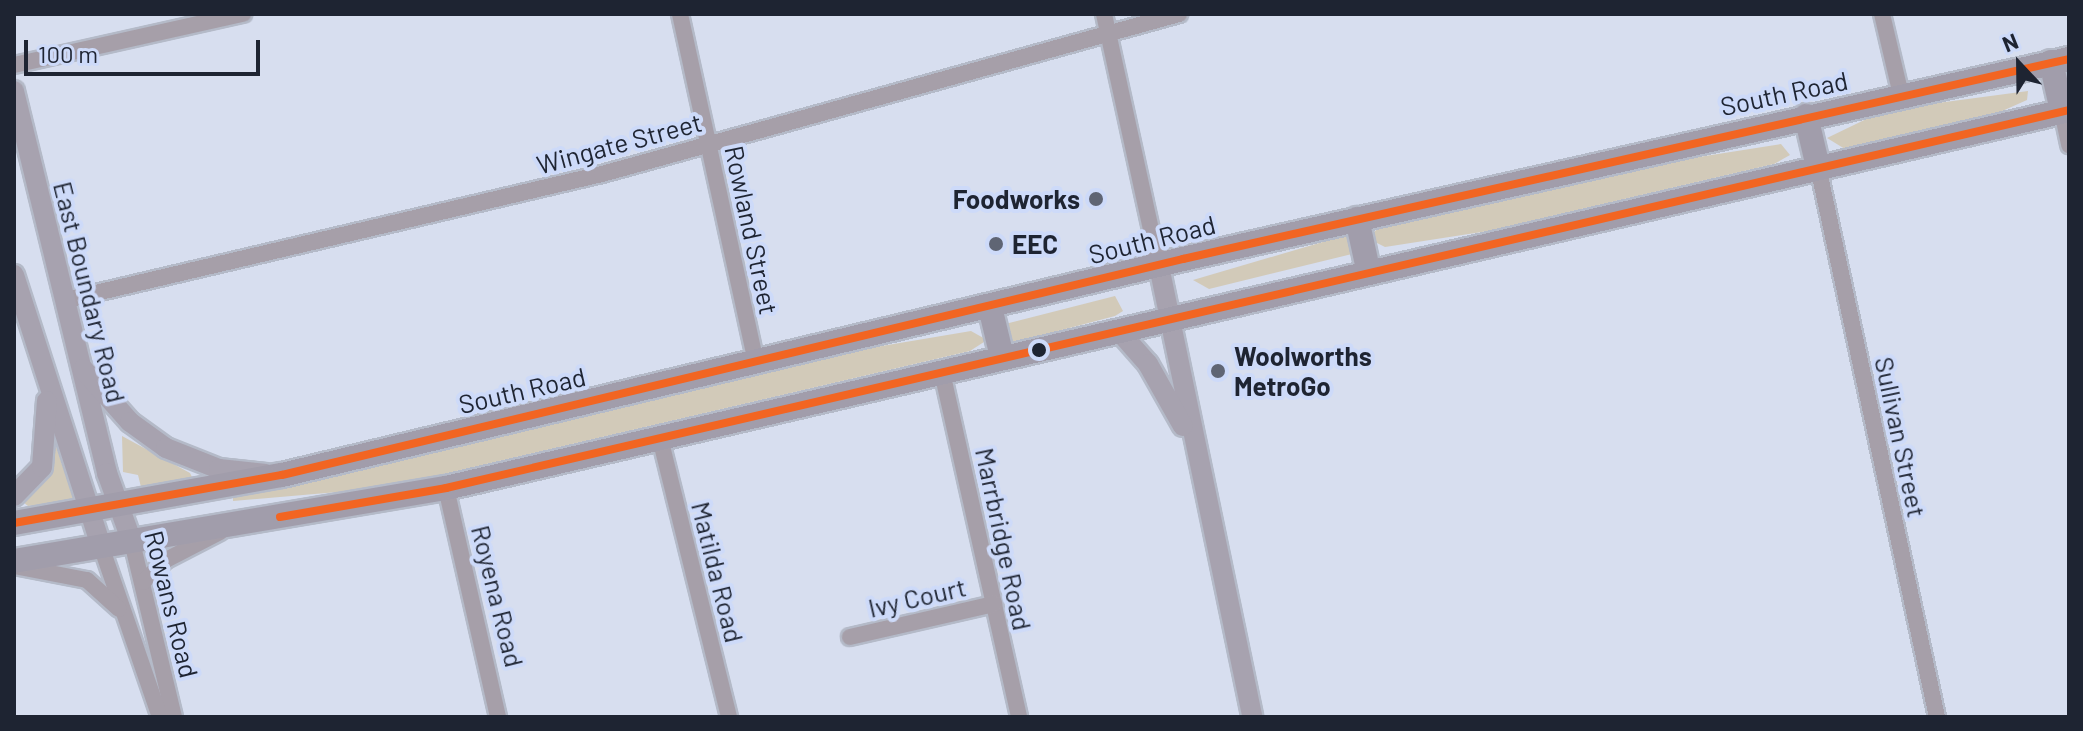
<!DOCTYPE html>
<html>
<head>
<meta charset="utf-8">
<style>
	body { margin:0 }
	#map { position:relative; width:2083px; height:731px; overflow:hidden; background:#d7deef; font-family:Barlow,sans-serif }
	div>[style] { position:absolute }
	.green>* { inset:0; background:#d2cab9 }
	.roads { filter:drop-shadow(2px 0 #b4bac8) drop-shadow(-2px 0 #b4bac8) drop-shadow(0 2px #b4bac8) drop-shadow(0 -2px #b4bac8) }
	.minor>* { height:16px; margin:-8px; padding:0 8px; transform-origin:8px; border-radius:8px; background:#a69fa9 }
	.major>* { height:20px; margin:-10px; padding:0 10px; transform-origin:10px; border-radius:10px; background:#a7a2af }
	.highway>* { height:24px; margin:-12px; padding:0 12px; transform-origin:12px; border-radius:12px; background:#a19dab }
	.bus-1>* { height:8px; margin:-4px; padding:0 4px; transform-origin:4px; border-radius:4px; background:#f26522 }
	.dots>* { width:22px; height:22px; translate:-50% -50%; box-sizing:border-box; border:4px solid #cddaf9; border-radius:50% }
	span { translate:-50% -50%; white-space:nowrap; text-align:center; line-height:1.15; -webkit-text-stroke:8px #cddaf9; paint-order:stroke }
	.street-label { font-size:26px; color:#1e2432 }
	.poi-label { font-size:26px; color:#1e2432; font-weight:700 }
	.right { translate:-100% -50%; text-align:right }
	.left { translate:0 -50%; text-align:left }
	.frame { position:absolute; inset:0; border:16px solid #1e2432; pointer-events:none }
	.north { position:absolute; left:1979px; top:24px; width:80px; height:80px; -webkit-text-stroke:6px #cddaf9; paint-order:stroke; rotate:338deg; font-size:22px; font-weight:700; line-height:32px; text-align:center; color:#1e2432 }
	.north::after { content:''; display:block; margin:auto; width:28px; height:36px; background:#1e2432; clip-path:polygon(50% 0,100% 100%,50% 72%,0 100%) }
	.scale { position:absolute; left:24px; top:40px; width:236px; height:36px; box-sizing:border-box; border:4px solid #1e2432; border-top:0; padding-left:10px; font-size:24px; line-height:28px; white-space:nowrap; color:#1e2432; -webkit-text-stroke:6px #cddaf9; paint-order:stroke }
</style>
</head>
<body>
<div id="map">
	<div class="green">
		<i style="clip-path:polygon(2028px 91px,2027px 100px,2000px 112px,1845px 149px,1827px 138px,1885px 110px)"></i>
		<i style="clip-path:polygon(1781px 144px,1790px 155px,1774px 164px,1488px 231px,1385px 247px,1367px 238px,1381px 226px,1629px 168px)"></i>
		<i style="clip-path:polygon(1350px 234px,1352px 254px,1209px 289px,1193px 280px)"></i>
		<i style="clip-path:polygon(1115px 296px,1123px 311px,1115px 316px,1005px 345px,1001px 325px)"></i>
		<i style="clip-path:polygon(971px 331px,987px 340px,970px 351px,384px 488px,233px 501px,233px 495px,864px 349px)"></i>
		<i style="clip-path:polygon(122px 436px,190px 473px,192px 477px,141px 487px,138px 475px,123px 472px)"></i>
		<i style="clip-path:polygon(56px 446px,74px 500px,28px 506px,23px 502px)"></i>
	</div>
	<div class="roads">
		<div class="minor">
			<i style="left:680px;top:14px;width:357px;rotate:77.7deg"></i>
			<i style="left:1104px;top:14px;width:258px;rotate:77.7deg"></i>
			<i style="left:1882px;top:14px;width:83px;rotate:76.8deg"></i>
			<i style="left:14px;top:65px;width:235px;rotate:-12.6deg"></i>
			<i style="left:2062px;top:111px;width:35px;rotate:78deg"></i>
			<i style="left:1818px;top:167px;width:563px;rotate:77.79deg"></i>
			<i style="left:66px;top:300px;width:551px;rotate:-13.23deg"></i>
			<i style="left:602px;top:174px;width:599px;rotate:-15.5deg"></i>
			<i style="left:942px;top:372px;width:353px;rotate:77.4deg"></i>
			<i style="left:660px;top:438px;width:287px;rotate:76.1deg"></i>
			<i style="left:446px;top:488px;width:235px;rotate:77.2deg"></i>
			<i style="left:132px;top:542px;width:180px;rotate:76.5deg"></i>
			<i style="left:101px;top:546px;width:181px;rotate:71deg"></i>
			<i style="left:14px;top:566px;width:74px;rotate:10.9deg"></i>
			<i style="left:87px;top:580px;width:43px;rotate:42.2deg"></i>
			<i style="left:143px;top:582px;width:32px;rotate:-44deg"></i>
			<i style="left:166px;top:560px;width:61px;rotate:-27.4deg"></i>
			<i style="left:850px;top:637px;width:148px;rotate:-12.9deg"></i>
		</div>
		<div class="major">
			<i style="left:14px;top:91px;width:393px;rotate:76.3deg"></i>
			<i style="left:107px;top:473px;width:73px;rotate:70.1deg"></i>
			<i style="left:1159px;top:266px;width:460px;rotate:78.3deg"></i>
			<i style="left:14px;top:275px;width:285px;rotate:72.2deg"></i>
			<i style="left:1118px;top:330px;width:45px;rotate:48.6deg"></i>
			<i style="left:1148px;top:364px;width:71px;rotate:60.6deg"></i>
			<i style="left:83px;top:369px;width:71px;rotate:48.4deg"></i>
			<i style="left:130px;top:422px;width:44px;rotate:35.8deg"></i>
			<i style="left:166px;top:448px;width:57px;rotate:21.6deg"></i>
			<i style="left:219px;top:469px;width:47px;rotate:6.1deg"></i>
			<i style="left:14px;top:496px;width:40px;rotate:-46deg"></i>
			<i style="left:42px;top:467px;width:66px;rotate:-85.7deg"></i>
		</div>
		<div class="highway">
			<i style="left:2051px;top:62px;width:50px;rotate:77.3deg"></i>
			<i style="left:1806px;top:116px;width:52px;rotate:76.8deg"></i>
			<i style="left:1357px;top:219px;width:51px;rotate:77.6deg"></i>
			<i style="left:990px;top:307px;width:51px;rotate:76.5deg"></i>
			<i style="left:14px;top:523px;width:272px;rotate:-10.2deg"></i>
			<i style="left:282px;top:475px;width:927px;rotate:-13.48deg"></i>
			<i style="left:1183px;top:259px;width:908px;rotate:-12.72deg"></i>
			<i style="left:14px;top:561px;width:438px;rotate:-9.6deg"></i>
			<i style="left:446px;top:488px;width:1666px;rotate:-13.11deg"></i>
		</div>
	</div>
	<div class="bus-1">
		<i style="left:280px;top:517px;width:169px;rotate:-9.9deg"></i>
		<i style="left:446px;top:488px;width:1666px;rotate:-13.11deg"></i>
		<i style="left:14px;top:523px;width:272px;rotate:-10.2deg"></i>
		<i style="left:282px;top:475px;width:927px;rotate:-13.48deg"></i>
		<i style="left:1183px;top:259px;width:908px;rotate:-12.72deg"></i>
	</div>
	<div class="dots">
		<i style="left:1096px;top:199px;background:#5f6574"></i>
		<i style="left:996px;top:244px;background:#5f6574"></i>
		<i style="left:1039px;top:350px;background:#1e2432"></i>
		<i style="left:1218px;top:371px;background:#5f6574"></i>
	</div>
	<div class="street-label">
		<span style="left:1784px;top:93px;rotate:-12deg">South Road</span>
		<span style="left:619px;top:143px;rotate:-15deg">Wingate Street</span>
		<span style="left:752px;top:230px;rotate:78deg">Rowland Street</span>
		<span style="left:1152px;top:239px;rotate:-14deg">South Road</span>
		<span style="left:90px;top:292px;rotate:76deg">East Boundary Road</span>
		<span style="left:522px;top:390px;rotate:-13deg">South Road</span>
		<span style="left:1901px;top:437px;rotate:78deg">Sullivan Street</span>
		<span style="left:1004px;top:539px;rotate:78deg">Marrbridge Road</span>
		<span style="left:718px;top:572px;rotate:76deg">Matilda Road</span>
		<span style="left:498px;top:596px;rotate:76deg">Royena Road</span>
		<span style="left:917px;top:597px;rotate:-13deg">Ivy Court</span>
		<span style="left:172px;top:604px;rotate:76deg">Rowans Road</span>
	</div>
	<div class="poi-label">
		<span class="right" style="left:1080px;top:199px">Foodworks</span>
		<span class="left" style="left:1012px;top:244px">EEC</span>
		<span class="left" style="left:1234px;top:371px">Woolworths<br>MetroGo</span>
	</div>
	<div class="frame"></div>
	<div class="north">N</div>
	<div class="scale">100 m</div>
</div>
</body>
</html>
